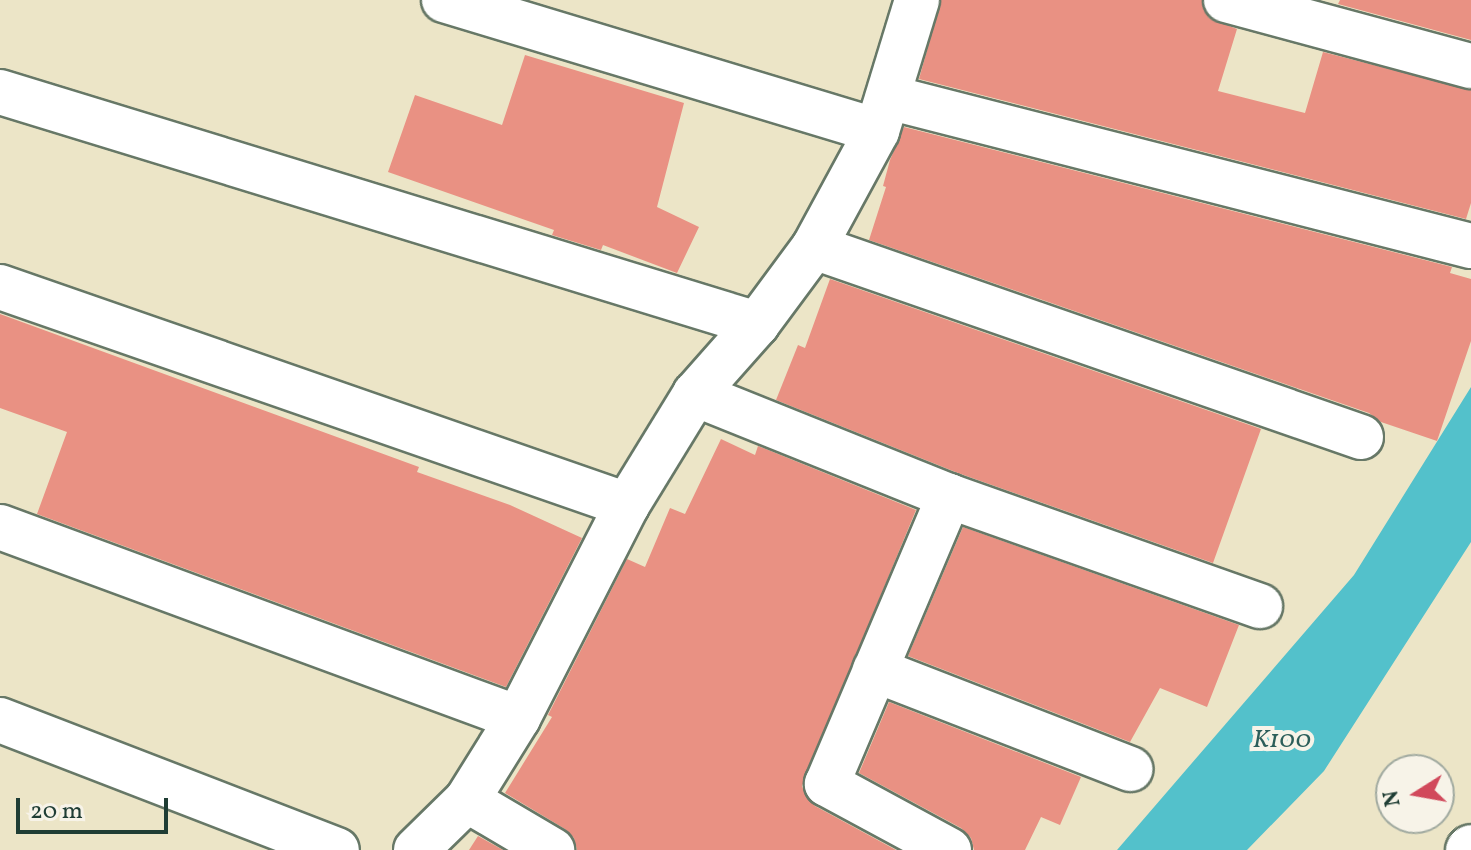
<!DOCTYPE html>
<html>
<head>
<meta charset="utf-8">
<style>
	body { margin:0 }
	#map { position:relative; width:1471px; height:850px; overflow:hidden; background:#ece5c7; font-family:Vollkorn,serif }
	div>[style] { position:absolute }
	.water>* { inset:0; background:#53c1cb }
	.building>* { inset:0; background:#e99183 }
	.roads { filter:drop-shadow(2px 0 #677867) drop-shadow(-2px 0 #677867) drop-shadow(0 2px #677867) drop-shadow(0 -2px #677867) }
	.minor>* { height:44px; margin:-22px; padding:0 22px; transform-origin:22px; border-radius:22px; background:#fff }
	span { translate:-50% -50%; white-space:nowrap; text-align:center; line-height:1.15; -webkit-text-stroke:8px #f7f3e8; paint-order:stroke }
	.water-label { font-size:26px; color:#2c5e5a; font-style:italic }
	.north { position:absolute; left:1375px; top:754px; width:80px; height:80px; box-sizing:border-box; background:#f7f3e8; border:2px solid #a1aaa0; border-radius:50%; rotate:259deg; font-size:22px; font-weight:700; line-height:32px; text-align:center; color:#1f3d34 }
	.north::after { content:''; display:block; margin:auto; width:28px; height:36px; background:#d1495b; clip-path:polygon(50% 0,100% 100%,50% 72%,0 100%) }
	.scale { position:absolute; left:16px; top:798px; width:152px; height:36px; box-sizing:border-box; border:4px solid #1f3d34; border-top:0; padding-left:10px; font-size:24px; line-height:28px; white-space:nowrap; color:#1f3d34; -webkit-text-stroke:6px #f7f3e8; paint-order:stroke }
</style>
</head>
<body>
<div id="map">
	<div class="water">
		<i style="clip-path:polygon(1471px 387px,1471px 542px,1324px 771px,1247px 850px,1117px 850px,1354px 575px)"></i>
	</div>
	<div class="building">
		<i style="clip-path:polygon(941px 0,1202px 0,1209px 18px,1237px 29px,1218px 91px,1305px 113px,1323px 52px,1471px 90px,1471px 203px,1466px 219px,919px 79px)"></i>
		<i style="clip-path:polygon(1340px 0,1471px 0,1471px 40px,1338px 4px)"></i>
		<i style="clip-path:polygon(525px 55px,684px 103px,657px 207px,699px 227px,677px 273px,603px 245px,601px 250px,552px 235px,554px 230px,388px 172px,415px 95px,502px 125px)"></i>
		<i style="clip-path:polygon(904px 127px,1452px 267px,1450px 273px,1471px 279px,1471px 341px,1437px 441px,1381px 422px,1369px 413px,869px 240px,886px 187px,883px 186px,890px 160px)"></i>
		<i style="clip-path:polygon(830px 279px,1261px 429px,1213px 563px,958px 473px,776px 400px,798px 345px,805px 348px)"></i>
		<i style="clip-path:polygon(0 314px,419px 467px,417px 472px,510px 505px,582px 538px,506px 687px,37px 514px,67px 432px,0 408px)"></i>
		<i style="clip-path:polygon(721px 439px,755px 455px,758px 446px,916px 510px,802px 786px,806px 797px,815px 806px,896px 850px,577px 850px,574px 838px,565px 829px,505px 793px,552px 717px,548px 715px,627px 559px,645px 567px,670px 508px,685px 514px)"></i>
		<i style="clip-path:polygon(963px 527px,1239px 625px,1207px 707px,1160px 688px,1130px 742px,908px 656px)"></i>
		<i style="clip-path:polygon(889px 702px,1081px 777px,1060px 825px,1041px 817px,1025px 850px,974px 850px,971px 838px,961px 828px,859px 773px)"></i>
		<i style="clip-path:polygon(478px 836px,503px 850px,469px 850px)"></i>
	</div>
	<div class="roads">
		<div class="minor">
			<i style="left:444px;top:0;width:452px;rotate:16.8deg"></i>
			<i style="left:1226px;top:0;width:254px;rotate:15.1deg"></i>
			<i style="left:0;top:92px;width:792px;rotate:17.04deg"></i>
			<i style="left:888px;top:97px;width:602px;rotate:14.34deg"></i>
			<i style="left:814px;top:247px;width:579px;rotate:19.15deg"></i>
			<i style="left:0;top:287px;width:664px;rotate:19.17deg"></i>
			<i style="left:695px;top:394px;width:274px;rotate:21.9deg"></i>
			<i style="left:949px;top:496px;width:330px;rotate:19.5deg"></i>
			<i style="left:0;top:527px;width:552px;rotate:20.24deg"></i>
			<i style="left:875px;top:670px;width:274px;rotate:21.2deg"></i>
			<i style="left:0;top:720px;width:361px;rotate:21.1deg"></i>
			<i style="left:467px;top:800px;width:99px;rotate:30.5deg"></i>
			<i style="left:416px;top:850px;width:71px;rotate:-44.4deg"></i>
			<i style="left:467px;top:800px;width:97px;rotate:-58.1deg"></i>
			<i style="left:518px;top:718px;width:239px;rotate:-62.9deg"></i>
			<i style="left:627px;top:505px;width:130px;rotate:-58.5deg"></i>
			<i style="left:695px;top:394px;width:94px;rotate:-48.5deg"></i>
			<i style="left:757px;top:324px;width:96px;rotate:-53.5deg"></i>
			<i style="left:814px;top:247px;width:132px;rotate:-61.5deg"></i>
			<i style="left:877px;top:131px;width:137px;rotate:-73deg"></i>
			<i style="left:949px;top:850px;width:139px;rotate:-151.6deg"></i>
			<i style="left:827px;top:784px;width:313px;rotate:-67deg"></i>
			<i style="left:1468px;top:850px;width:4px;rotate:-45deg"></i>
		</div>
	</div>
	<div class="water-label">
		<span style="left:1282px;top:741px">K100</span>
	</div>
	<div class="north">N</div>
	<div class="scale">20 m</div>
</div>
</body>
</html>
